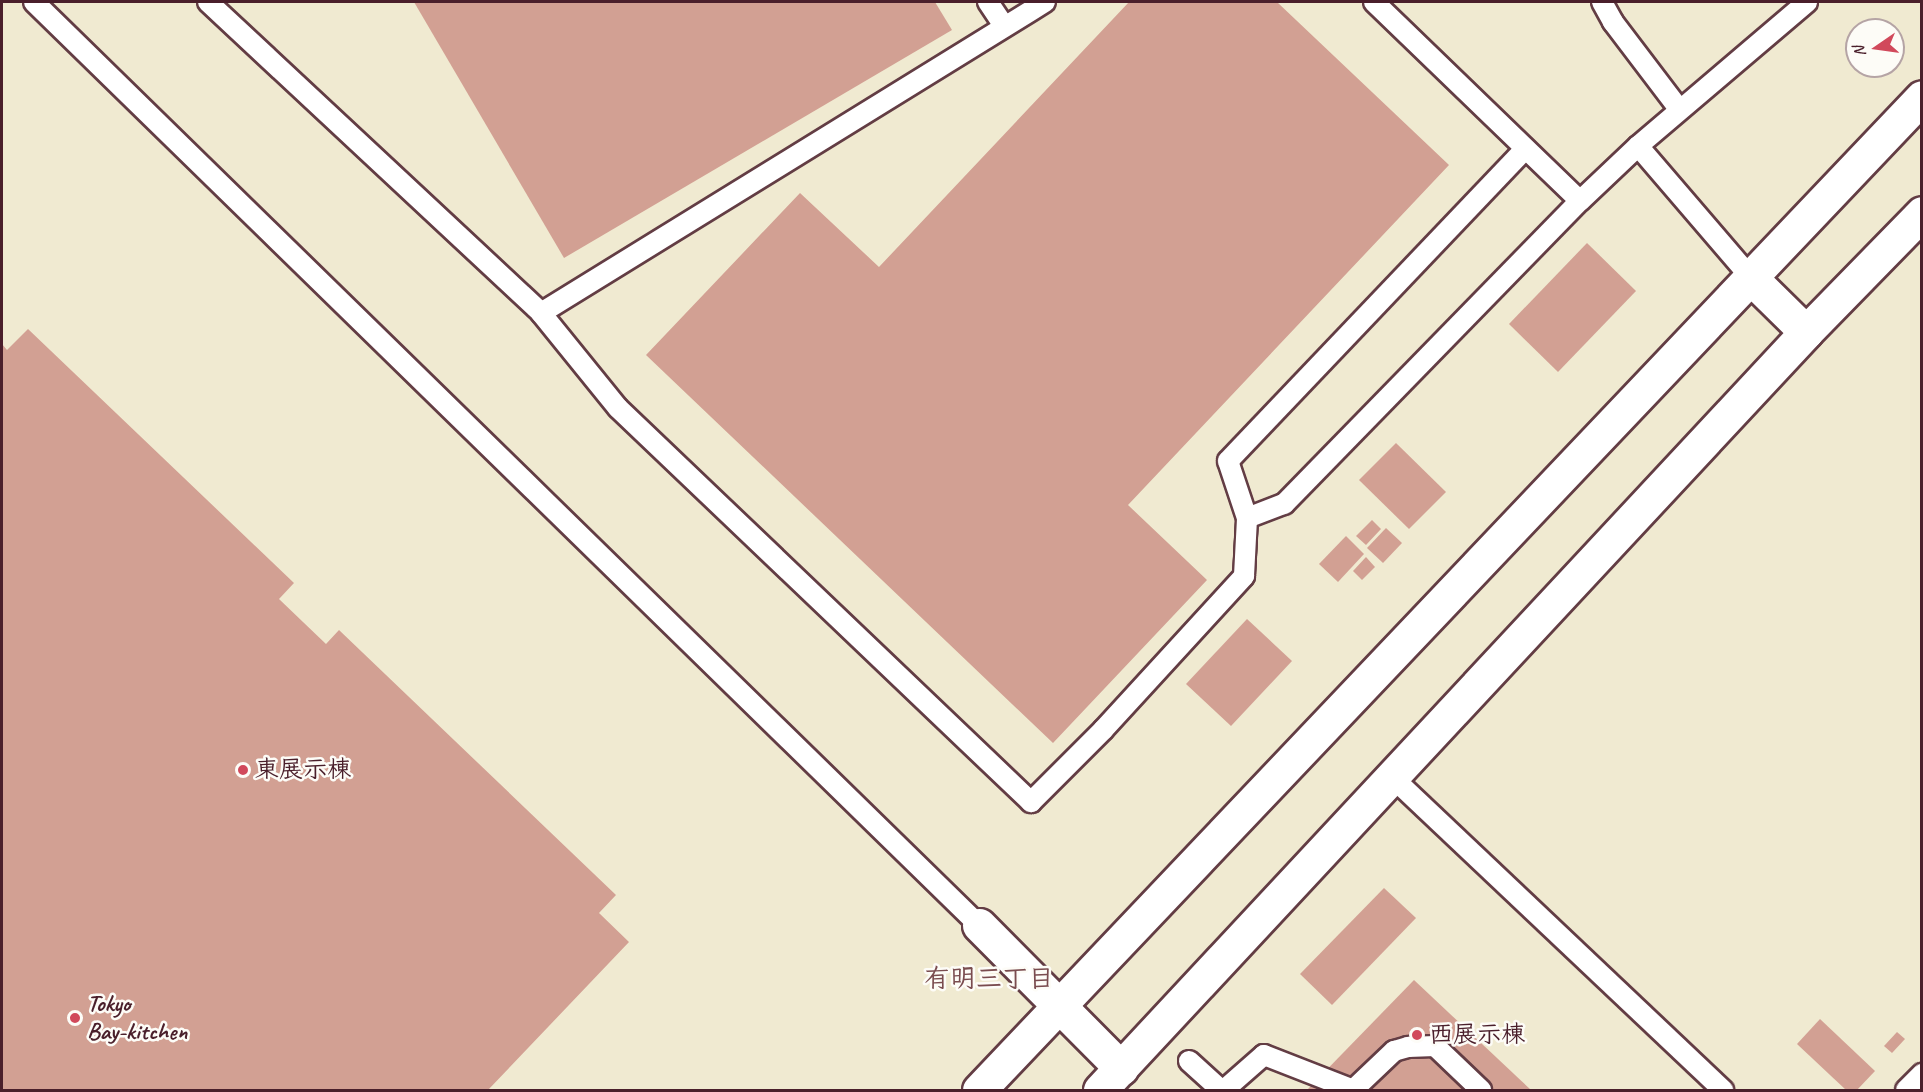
<!DOCTYPE html>
<html>
<head>
<meta charset="utf-8">
<style>
	body { margin:0 }
	#map { position:relative; width:1923px; height:1092px; overflow:hidden; background:#f0ead1; font-family:Caveat,"Klee One",sans-serif }
	div>[style] { position:absolute }
	.building>* { inset:0; background:#d2a093 }
	.roads { filter:drop-shadow(2px 0 #633d44) drop-shadow(-2px 0 #633d44) drop-shadow(0 2px #633d44) drop-shadow(0 -2px #633d44) }
	.service>* { height:20px; margin:-10px; padding:0 10px; transform-origin:10px; border-radius:10px; background:#fff }
	.minor>* { height:33px; margin:-16.5px; padding:0 16.5px; transform-origin:16.5px; border-radius:16.5px; background:#fff }
	.secondary>* { height:33px; margin:-16.5px; padding:0 16.5px; transform-origin:16.5px; border-radius:16.5px; background:#fff }
	.dots>* { width:16px; height:16px; translate:-50% -50%; box-sizing:border-box; border:3px solid #fdfcf7; border-radius:50% }
	span { translate:-50% -50%; white-space:nowrap; text-align:center; line-height:1.15; -webkit-text-stroke:5px #fdfcf7; paint-order:stroke }
	.poi-label { font-size:24px; color:#4a1f2b; font-weight:700 }
	.left { translate:0 -50%; text-align:left }
	.neighbourhood-label { font-size:26px; color:#7a4c4f; font-weight:700 }
	.frame { position:absolute; inset:0; border:3px solid #4a1f2b; pointer-events:none }
	.north { position:absolute; left:1845px; top:18px; width:60px; height:60px; box-sizing:border-box; background:#fdfcf7; border:2px solid #b5a4a5; border-radius:50%; rotate:257deg; font-size:16px; font-weight:700; line-height:24px; text-align:center; color:#4a1f2b }
	.north::after { content:''; display:block; margin:auto; width:21px; height:27px; background:#d1495b; clip-path:polygon(50% 0,100% 100%,50% 72%,0 100%) }
</style>
</head>
<body>
<div id="map">
	<div class="building">
		<i style="clip-path:polygon(414px 2px,935px 2px,952px 30px,564px 258px)"></i>
		<i style="clip-path:polygon(1129px 2px,1277px 2px,1449px 165px,1128px 505px,1207px 580px,1053px 743px,646px 355px,800px 193px,879px 267px)"></i>
		<i style="clip-path:polygon(1587px 243px,1636px 291px,1558px 372px,1509px 324px)"></i>
		<i style="clip-path:polygon(28px 329px,294px 583px,279px 599px,303px 622px,326px 644px,339px 630px,616px 895px,599px 913px,629px 942px,488px 1090px,2px 1090px,2px 344px,7px 350px)"></i>
		<i style="clip-path:polygon(1396px 443px,1446px 492px,1409px 529px,1359px 480px)"></i>
		<i style="clip-path:polygon(1372px 520px,1381px 529px,1366px 545px,1356px 536px)"></i>
		<i style="clip-path:polygon(1386px 528px,1402px 543px,1383px 563px,1367px 548px)"></i>
		<i style="clip-path:polygon(1346px 536px,1364px 554px,1338px 582px,1319px 564px)"></i>
		<i style="clip-path:polygon(1366px 557px,1375px 567px,1362px 580px,1353px 571px)"></i>
		<i style="clip-path:polygon(1247px 619px,1292px 661px,1231px 726px,1186px 684px)"></i>
		<i style="clip-path:polygon(1384px 888px,1416px 918px,1332px 1005px,1300px 974px)"></i>
		<i style="clip-path:polygon(1414px 980px,1531px 1090px,1307px 1090px)"></i>
		<i style="clip-path:polygon(1820px 1019px,1875px 1071px,1857px 1090px,1846px 1090px,1797px 1044px)"></i>
		<i style="clip-path:polygon(1897px 1032px,1905px 1039px,1892px 1053px,1884px 1046px)"></i>
	</div>
	<div class="roads">
		<div class="service">
			<i style="left:34px;top:2px;width:1321px;rotate:44.33deg"></i>
			<i style="left:208px;top:2px;width:456px;rotate:43deg"></i>
			<i style="left:541px;top:313px;width:122px;rotate:51deg"></i>
			<i style="left:618px;top:408px;width:571px;rotate:43.65deg"></i>
			<i style="left:1031px;top:802px;width:102px;rotate:-45deg"></i>
			<i style="left:1103px;top:730px;width:209px;rotate:-47.5deg"></i>
			<i style="left:1244px;top:576px;width:58px;rotate:-87deg"></i>
			<i style="left:1247px;top:518px;width:60px;rotate:-108.4deg"></i>
			<i style="left:1228px;top:461px;width:431px;rotate:-46.4deg"></i>
			<i style="left:988px;top:2px;width:29px;rotate:56deg"></i>
			<i style="left:1374px;top:2px;width:286px;rotate:44deg"></i>
			<i style="left:1580px;top:201px;width:80px;rotate:-43.5deg"></i>
			<i style="left:1638px;top:146px;width:174px;rotate:49.4deg"></i>
			<i style="left:1602px;top:2px;width:23px;rotate:61deg"></i>
			<i style="left:1613px;top:22px;width:109px;rotate:52.8deg"></i>
			<i style="left:1638px;top:146px;width:222px;rotate:-40.4deg"></i>
			<i style="left:541px;top:313px;width:592px;rotate:-31.68deg"></i>
			<i style="left:1247px;top:518px;width:40px;rotate:-21deg"></i>
			<i style="left:1284px;top:504px;width:424px;rotate:-45.7deg"></i>
			<i style="left:1392px;top:777px;width:456px;rotate:43.4deg"></i>
			<i style="left:1189px;top:1061px;width:43px;rotate:42.2deg"></i>
			<i style="left:1224px;top:1090px;width:53px;rotate:-41.2deg"></i>
			<i style="left:1264px;top:1055px;width:97px;rotate:21.3deg"></i>
			<i style="left:1353px;top:1090px;width:57px;rotate:-43.6deg"></i>
			<i style="left:1394px;top:1051px;width:15px;rotate:-16deg"></i>
			<i style="left:1408px;top:1047px;width:27px;rotate:-2deg"></i>
			<i style="left:1435px;top:1046px;width:64px;rotate:43.7deg"></i>
			<i style="left:1906px;top:1090px;width:23px;rotate:-45deg"></i>
		</div>
		<div class="minor">
			<i style="left:1751px;top:278px;width:77px;rotate:44.5deg"></i>
			<i style="left:979px;top:925px;width:202px;rotate:45.2deg"></i>
		</div>
		<div class="secondary">
			<i style="left:979px;top:1090px;width:1369px;rotate:-46.48deg"></i>
			<i style="left:1100px;top:1090px;width:1036px;rotate:-47.03deg"></i>
			<i style="left:1806px;top:332px;width:166px;rotate:-45.7deg"></i>
		</div>
	</div>
	<div class="dots">
		<i style="left:243px;top:770px;background:#d1495b"></i>
		<i style="left:75px;top:1018px;background:#d1495b"></i>
		<i style="left:1417px;top:1035px;background:#d1495b"></i>
	</div>
	<div class="poi-label">
		<span class="left" style="left:255px;top:770px">東展示棟</span>
		<span class="left" style="left:87px;top:1018px">Tokyo<br>Bay-kitchen</span>
		<span class="left" style="left:1429px;top:1035px">西展示棟</span>
	</div>
	<div class="neighbourhood-label">
		<span style="left:989px;top:979px">有明三丁目</span>
	</div>
	<div class="frame"></div>
	<div class="north">N</div>
</div>
</body>
</html>
